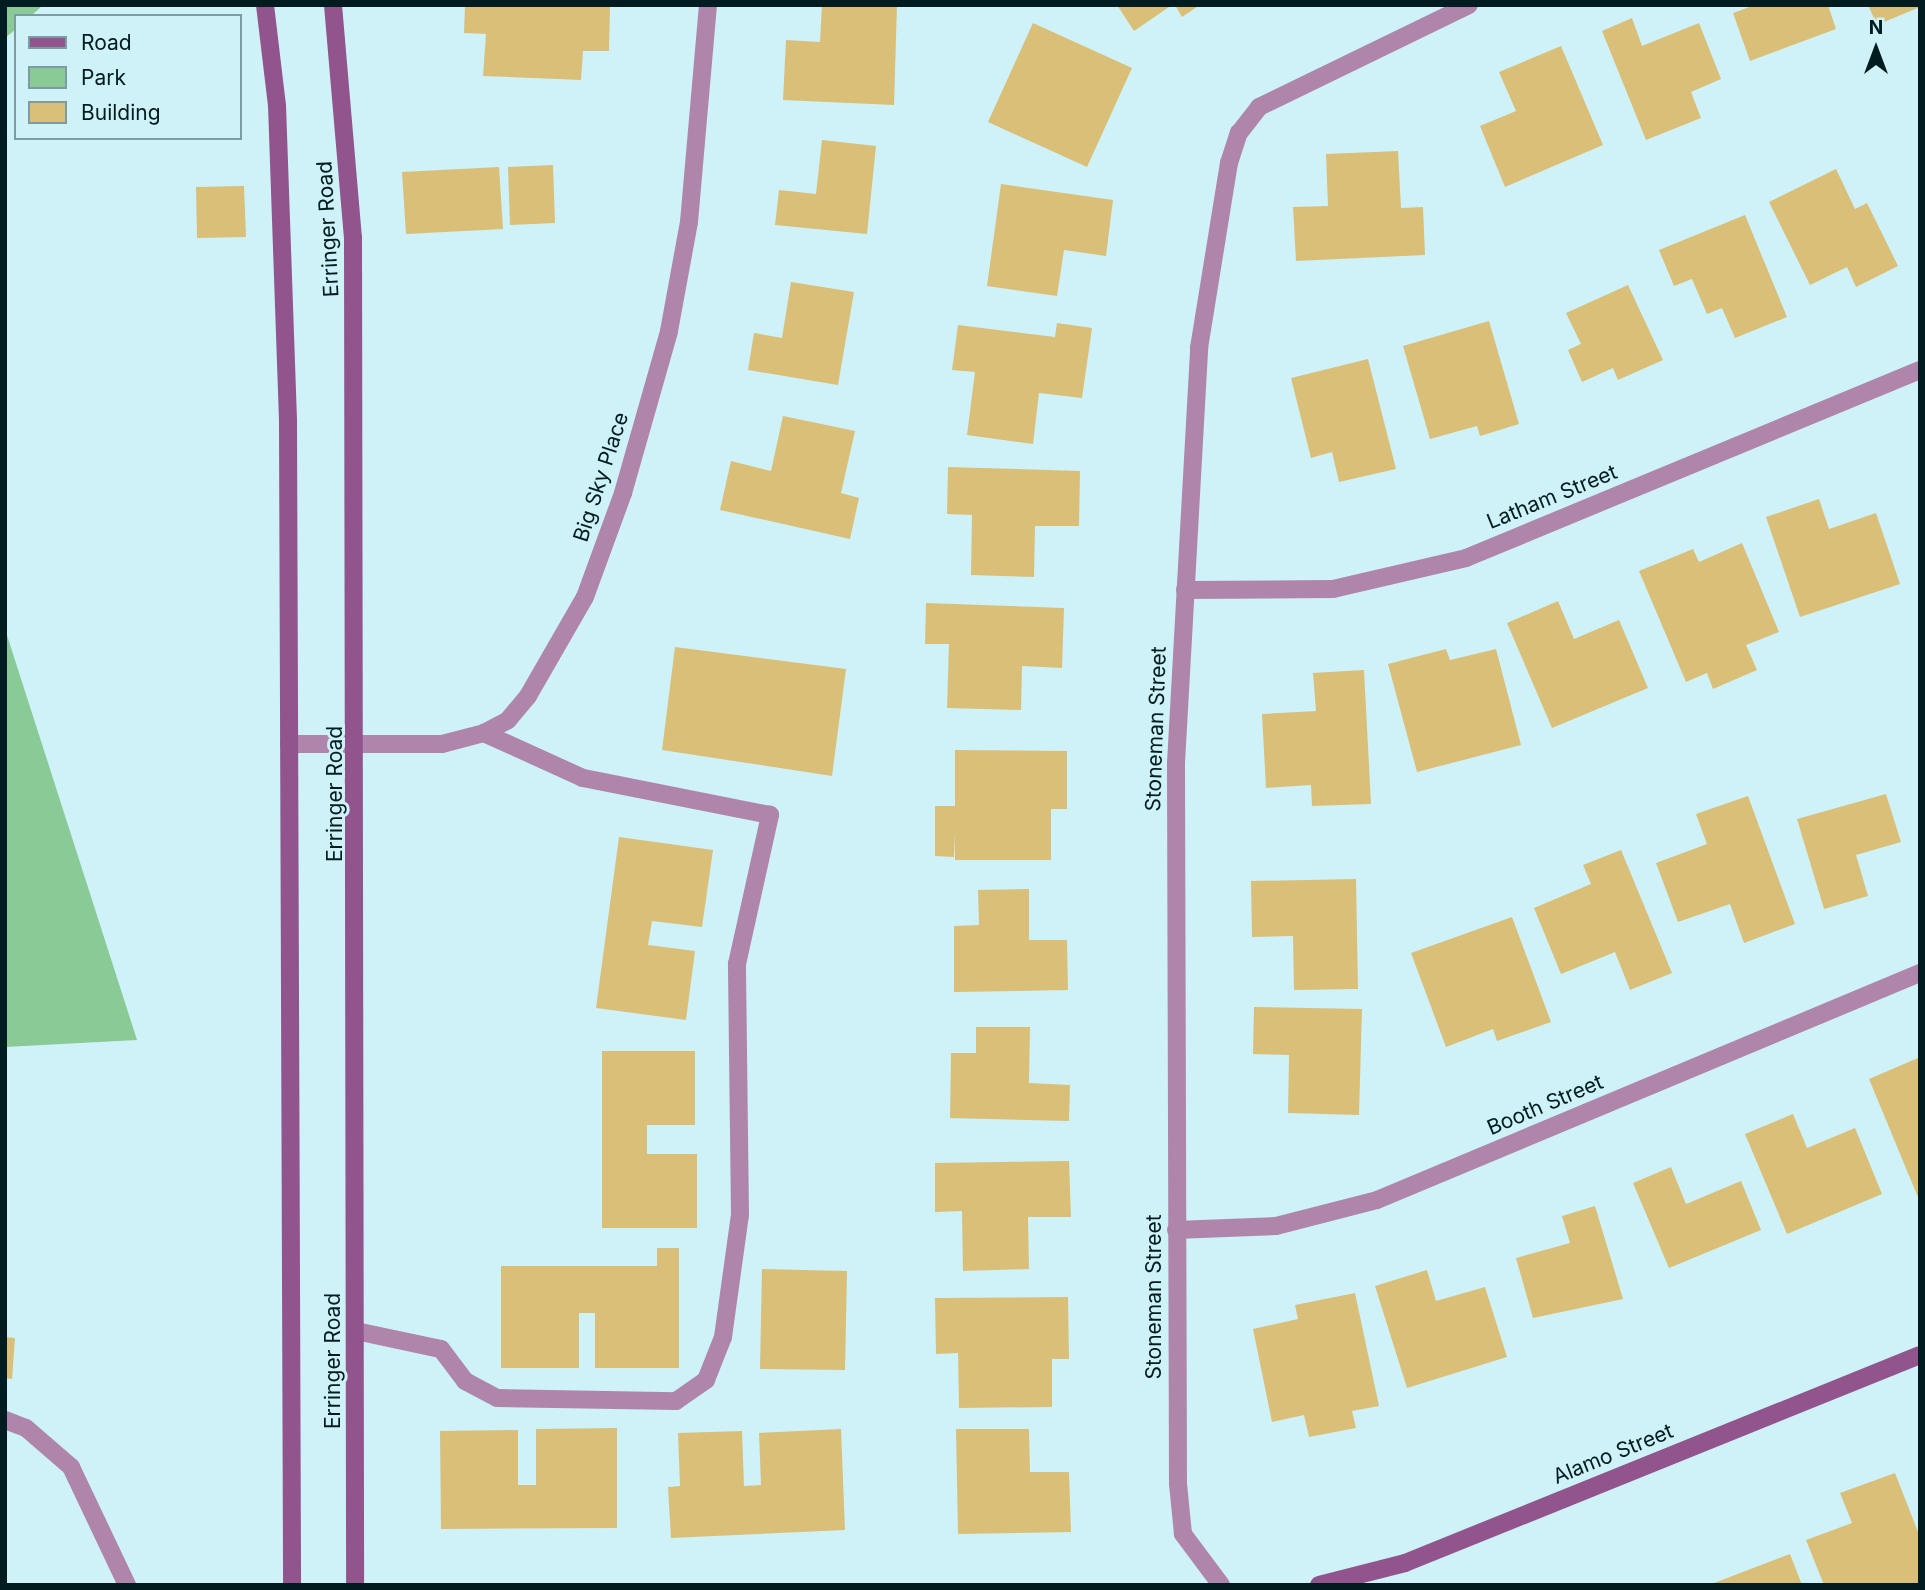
<!DOCTYPE html>
<html>
<head>
<meta charset="utf-8">
<style>
	body { margin:0 }
	#map { position:relative; width:1925px; height:1590px; overflow:hidden; background:#cef2f8; font-family:Inter,sans-serif }
	div>[style] { position:absolute }
	.green>* { inset:0; background:#89ca96 }
	.building>* { inset:0; background:#dabf79 }
	.lane>* { height:18px; margin:-9px; padding:0 9px; transform-origin:9px; border-radius:9px; background:#b085ac }
	.street>* { height:18px; margin:-9px; padding:0 9px; transform-origin:9px; border-radius:9px; background:#b085ac }
	.secondary>* { height:18px; margin:-9px; padding:0 9px; transform-origin:9px; border-radius:9px; background:#91548d }
	span { translate:-50% -50%; white-space:nowrap; text-align:center; line-height:1.15; -webkit-text-stroke:6px #cef2f8; paint-order:stroke }
	.street-label { font-size:21px; color:#001c20 }
	.frame { position:absolute; inset:0; border:7px solid #001c20; pointer-events:none }
	.legend { position:absolute; left:14px; top:14px; width:228px; height:126px; box-sizing:border-box; background:#cef2f8; border:2px solid #7c9ca2; margin:0; padding:9px 12px; list-style:none; font-size:21px; color:#001c20 }
	.legend li { display:flex; align-items:center; gap:14px; height:35px }
	.legend b { width:35px; border:2px solid #7c9ca2 }
	.north { position:absolute; left:1841px; top:14px; width:70px; height:70px; -webkit-text-stroke:5px #cef2f8; paint-order:stroke; rotate:0deg; font-size:19px; font-weight:700; line-height:28px; text-align:center; color:#001c20 }
	.north::after { content:''; display:block; margin:auto; width:24px; height:32px; background:#001c20; clip-path:polygon(50% 0,100% 100%,50% 72%,0 100%) }
</style>
</head>
<body>
<div id="map">
	<div class="green">
		<i style="clip-path:polygon(5px 5px,43px 5px,31px 16px,16px 16px,16px 29px,5px 38px)"></i>
		<i style="clip-path:polygon(5px 629px,137px 1040px,5px 1047px)"></i>
	</div>
	<div class="building">
		<i style="clip-path:polygon(465px 5px,610px 7px,609px 51px,583px 51px,581px 80px,483px 76px,486px 34px,464px 33px)"></i>
		<i style="clip-path:polygon(822px 5px,897px 5px,894px 105px,783px 100px,786px 40px,820px 42px)"></i>
		<i style="clip-path:polygon(1117px 5px,1172px 5px,1134px 31px)"></i>
		<i style="clip-path:polygon(1175px 5px,1200px 5px,1182px 17px)"></i>
		<i style="clip-path:polygon(1755px 5px,1828px 5px,1836px 29px,1750px 61px,1733px 13px)"></i>
		<i style="clip-path:polygon(1868px 5px,1920px 5px,1920px 7px,1877px 25px)"></i>
		<i style="clip-path:polygon(1632px 18px,1642px 46px,1699px 23px,1721px 79px,1691px 92px,1701px 118px,1646px 140px,1602px 31px)"></i>
		<i style="clip-path:polygon(1033px 23px,1132px 68px,1087px 167px,988px 122px)"></i>
		<i style="clip-path:polygon(1561px 46px,1603px 145px,1505px 187px,1480px 126px,1516px 111px,1499px 72px)"></i>
		<i style="clip-path:polygon(822px 140px,876px 146px,867px 234px,775px 225px,779px 190px,816px 194px)"></i>
		<i style="clip-path:polygon(1398px 151px,1401px 208px,1423px 207px,1425px 255px,1296px 261px,1293px 207px,1328px 206px,1326px 154px)"></i>
		<i style="clip-path:polygon(553px 165px,555px 223px,510px 225px,508px 167px)"></i>
		<i style="clip-path:polygon(499px 167px,503px 229px,406px 234px,402px 172px)"></i>
		<i style="clip-path:polygon(1836px 169px,1855px 209px,1867px 203px,1898px 266px,1856px 287px,1847px 267px,1810px 285px,1769px 202px)"></i>
		<i style="clip-path:polygon(1001px 184px,1113px 200px,1106px 256px,1064px 250px,1057px 296px,987px 286px)"></i>
		<i style="clip-path:polygon(244px 186px,246px 237px,197px 238px,196px 187px)"></i>
		<i style="clip-path:polygon(1745px 215px,1787px 317px,1735px 338px,1722px 308px,1707px 314px,1692px 279px,1674px 286px,1659px 250px)"></i>
		<i style="clip-path:polygon(791px 282px,854px 292px,838px 385px,748px 370px,754px 333px,782px 338px)"></i>
		<i style="clip-path:polygon(1628px 285px,1663px 360px,1618px 380px,1613px 368px,1582px 382px,1568px 350px,1581px 344px,1566px 313px)"></i>
		<i style="clip-path:polygon(1489px 321px,1519px 424px,1480px 436px,1477px 426px,1430px 439px,1403px 346px)"></i>
		<i style="clip-path:polygon(1057px 323px,1092px 328px,1082px 398px,1039px 393px,1033px 444px,967px 435px,975px 372px,952px 370px,958px 325px,1055px 337px)"></i>
		<i style="clip-path:polygon(1368px 359px,1396px 469px,1339px 482px,1332px 452px,1311px 458px,1291px 378px)"></i>
		<i style="clip-path:polygon(783px 416px,855px 431px,841px 493px,859px 498px,850px 539px,720px 510px,731px 461px,771px 471px)"></i>
		<i style="clip-path:polygon(948px 467px,1080px 471px,1079px 526px,1035px 526px,1034px 577px,971px 575px,972px 515px,947px 514px)"></i>
		<i style="clip-path:polygon(1819px 499px,1829px 529px,1876px 513px,1900px 584px,1800px 617px,1766px 517px)"></i>
		<i style="clip-path:polygon(1742px 543px,1779px 632px,1746px 645px,1757px 670px,1713px 689px,1707px 673px,1686px 682px,1639px 571px,1693px 549px,1699px 562px)"></i>
		<i style="clip-path:polygon(1558px 601px,1574px 639px,1619px 620px,1648px 688px,1552px 728px,1507px 623px)"></i>
		<i style="clip-path:polygon(926px 603px,1064px 608px,1062px 668px,1022px 666px,1021px 710px,947px 708px,949px 644px,925px 644px)"></i>
		<i style="clip-path:polygon(675px 647px,846px 669px,832px 776px,662px 750px)"></i>
		<i style="clip-path:polygon(1446px 649px,1450px 660px,1496px 649px,1521px 745px,1417px 772px,1388px 664px)"></i>
		<i style="clip-path:polygon(1364px 670px,1371px 804px,1312px 806px,1311px 785px,1266px 788px,1262px 714px,1316px 711px,1313px 673px)"></i>
		<i style="clip-path:polygon(955px 750px,1067px 751px,1067px 809px,1051px 809px,1051px 860px,955px 860px,955px 833px,954px 857px,935px 856px,935px 806px,955px 806px)"></i>
		<i style="clip-path:polygon(1886px 794px,1901px 842px,1856px 855px,1868px 896px,1824px 909px,1797px 819px)"></i>
		<i style="clip-path:polygon(1748px 796px,1795px 924px,1744px 943px,1730px 904px,1678px 922px,1656px 863px,1707px 844px,1696px 814px)"></i>
		<i style="clip-path:polygon(619px 837px,713px 850px,702px 927px,652px 921px,648px 945px,695px 951px,686px 1020px,596px 1008px)"></i>
		<i style="clip-path:polygon(1621px 850px,1672px 973px,1630px 990px,1615px 952px,1561px 974px,1534px 908px,1591px 884px,1583px 865px)"></i>
		<i style="clip-path:polygon(1356px 879px,1358px 989px,1294px 990px,1293px 936px,1252px 937px,1251px 881px)"></i>
		<i style="clip-path:polygon(1029px 889px,1029px 940px,1067px 940px,1068px 990px,954px 992px,954px 926px,979px 925px,978px 890px)"></i>
		<i style="clip-path:polygon(1512px 917px,1551px 1022px,1497px 1041px,1493px 1029px,1446px 1047px,1411px 953px)"></i>
		<i style="clip-path:polygon(1254px 1007px,1362px 1009px,1359px 1115px,1288px 1113px,1289px 1055px,1253px 1054px)"></i>
		<i style="clip-path:polygon(976px 1027px,1030px 1027px,1029px 1083px,1070px 1085px,1069px 1121px,950px 1118px,951px 1053px,976px 1053px)"></i>
		<i style="clip-path:polygon(602px 1051px,695px 1051px,695px 1125px,647px 1125px,647px 1154px,697px 1154px,697px 1228px,602px 1228px)"></i>
		<i style="clip-path:polygon(1918px 1058px,1920px 1062px,1920px 1202px,1869px 1079px)"></i>
		<i style="clip-path:polygon(1793px 1114px,1807px 1148px,1855px 1128px,1882px 1194px,1787px 1234px,1745px 1134px)"></i>
		<i style="clip-path:polygon(1069px 1161px,1071px 1217px,1028px 1217px,1029px 1269px,963px 1271px,962px 1211px,935px 1212px,935px 1163px)"></i>
		<i style="clip-path:polygon(1671px 1167px,1686px 1204px,1741px 1181px,1761px 1230px,1669px 1268px,1633px 1183px)"></i>
		<i style="clip-path:polygon(1595px 1206px,1623px 1299px,1533px 1318px,1516px 1258px,1570px 1243px,1562px 1216px)"></i>
		<i style="clip-path:polygon(657px 1248px,679px 1248px,679px 1368px,595px 1368px,595px 1313px,579px 1313px,579px 1368px,501px 1368px,501px 1266px,657px 1266px)"></i>
		<i style="clip-path:polygon(762px 1269px,847px 1271px,845px 1370px,760px 1369px)"></i>
		<i style="clip-path:polygon(1427px 1270px,1436px 1301px,1485px 1287px,1507px 1357px,1407px 1388px,1375px 1286px)"></i>
		<i style="clip-path:polygon(1355px 1293px,1379px 1406px,1352px 1411px,1356px 1428px,1309px 1437px,1304px 1415px,1272px 1422px,1253px 1329px,1298px 1319px,1295px 1305px)"></i>
		<i style="clip-path:polygon(1068px 1297px,1069px 1359px,1052px 1359px,1052px 1407px,959px 1408px,958px 1353px,936px 1354px,935px 1298px)"></i>
		<i style="clip-path:polygon(5px 1337px,15px 1338px,12px 1379px,5px 1378px)"></i>
		<i style="clip-path:polygon(617px 1428px,617px 1528px,441px 1529px,440px 1431px,518px 1430px,518px 1485px,536px 1485px,536px 1429px)"></i>
		<i style="clip-path:polygon(841px 1429px,845px 1530px,671px 1538px,668px 1487px,680px 1486px,678px 1433px,742px 1431px,744px 1486px,761px 1485px,759px 1433px)"></i>
		<i style="clip-path:polygon(956px 1429px,1029px 1429px,1030px 1472px,1069px 1472px,1071px 1532px,958px 1534px)"></i>
		<i style="clip-path:polygon(1895px 1473px,1920px 1537px,1920px 1585px,1824px 1585px,1806px 1540px,1852px 1523px,1840px 1493px)"></i>
		<i style="clip-path:polygon(1790px 1554px,1802px 1585px,1709px 1585px)"></i>
	</div>
	<div class="lane">
		<i style="left:356px;top:1331px;width:87px;rotate:12deg"></i>
		<i style="left:441px;top:1349px;width:40px;rotate:53deg"></i>
		<i style="left:465px;top:1381px;width:36px;rotate:28deg"></i>
		<i style="left:497px;top:1398px;width:179px;rotate:1deg"></i>
		<i style="left:676px;top:1401px;width:37px;rotate:-35deg"></i>
		<i style="left:706px;top:1380px;width:46px;rotate:-68.4deg"></i>
		<i style="left:723px;top:1337px;width:123px;rotate:-82.1deg"></i>
		<i style="left:740px;top:1215px;width:251px;rotate:-90.7deg"></i>
		<i style="left:737px;top:964px;width:153px;rotate:-77.5deg"></i>
		<i style="left:770px;top:815px;width:191px;rotate:-168.8deg"></i>
		<i style="left:583px;top:778px;width:109px;rotate:-155.6deg"></i>
	</div>
	<div class="street">
		<i style="left:1185px;top:590px;width:148px;rotate:-0.4deg"></i>
		<i style="left:1333px;top:589px;width:137px;rotate:-13.1deg"></i>
		<i style="left:1466px;top:558px;width:491px;rotate:-22.5deg"></i>
		<i style="left:289px;top:744px;width:153px"></i>
		<i style="left:442px;top:744px;width:43px;rotate:-14.7deg"></i>
		<i style="left:484px;top:733px;width:27px;rotate:-28deg"></i>
		<i style="left:508px;top:720px;width:31px;rotate:-50deg"></i>
		<i style="left:528px;top:696px;width:114px;rotate:-60.1deg"></i>
		<i style="left:585px;top:597px;width:111px;rotate:-69.9deg"></i>
		<i style="left:623px;top:493px;width:168px;rotate:-74.1deg"></i>
		<i style="left:669px;top:331px;width:111px;rotate:-79.6deg"></i>
		<i style="left:689px;top:222px;width:218px;rotate:-85deg"></i>
		<i style="left:1176px;top:1230px;width:100px;rotate:-2.3deg"></i>
		<i style="left:1276px;top:1226px;width:104px;rotate:-14.4deg"></i>
		<i style="left:1377px;top:1200px;width:589px;rotate:-22.69deg"></i>
		<i style="left:5px;top:1420px;width:22px;rotate:21deg"></i>
		<i style="left:26px;top:1428px;width:60px;rotate:40.9deg"></i>
		<i style="left:71px;top:1467px;width:131px;rotate:64.6deg"></i>
		<i style="left:1221px;top:1585px;width:64px;rotate:-126.7deg"></i>
		<i style="left:1183px;top:1534px;width:50px;rotate:-95.7deg"></i>
		<i style="left:1178px;top:1484px;width:721px;rotate:-90.16deg"></i>
		<i style="left:1176px;top:763px;width:416px;rotate:-86.8deg"></i>
		<i style="left:1199px;top:348px;width:187px;rotate:-80.8deg"></i>
		<i style="left:1229px;top:163px;width:32px;rotate:-72deg"></i>
		<i style="left:1239px;top:133px;width:33px;rotate:-52deg"></i>
		<i style="left:1259px;top:107px;width:233px;rotate:-25.9deg"></i>
	</div>
	<div class="secondary">
		<i style="left:265px;top:5px;width:101px;rotate:83.2deg"></i>
		<i style="left:277px;top:105px;width:316px;rotate:88deg"></i>
		<i style="left:288px;top:421px;width:1164px;rotate:89.8deg"></i>
		<i style="left:333px;top:5px;width:234px;rotate:85.1deg"></i>
		<i style="left:353px;top:238px;width:1347px;rotate:89.91deg"></i>
		<i style="left:1319px;top:1585px;width:89px;rotate:-14.3deg"></i>
		<i style="left:1405px;top:1563px;width:555px;rotate:-21.99deg"></i>
	</div>
	<div class="street-label">
		<span style="left:328px;top:229px;rotate:-93deg">Erringer Road</span>
		<span style="left:601px;top:477px;rotate:-72deg">Big Sky Place</span>
		<span style="left:1552px;top:497px;rotate:-22deg">Latham Street</span>
		<span style="left:1156px;top:729px;rotate:-88deg">Stoneman Street</span>
		<span style="left:335px;top:794px;rotate:-90deg">Erringer Road</span>
		<span style="left:1545px;top:1105px;rotate:-23deg">Booth Street</span>
		<span style="left:1154px;top:1297px;rotate:-90deg">Stoneman Street</span>
		<span style="left:333px;top:1361px;rotate:-90deg">Erringer Road</span>
		<span style="left:1613px;top:1454px;rotate:-22deg">Alamo Street</span>
	</div>
	<div class="frame"></div>
	<ul class="legend">
	<li><b style="height:9px;background:#91548d"></b>Road</li>
	<li><b style="height:19px;background:#89ca96"></b>Park</li>
	<li><b style="height:19px;background:#dabf79"></b>Building</li>
	</ul>
	<div class="north">N</div>
</div>
</body>
</html>
